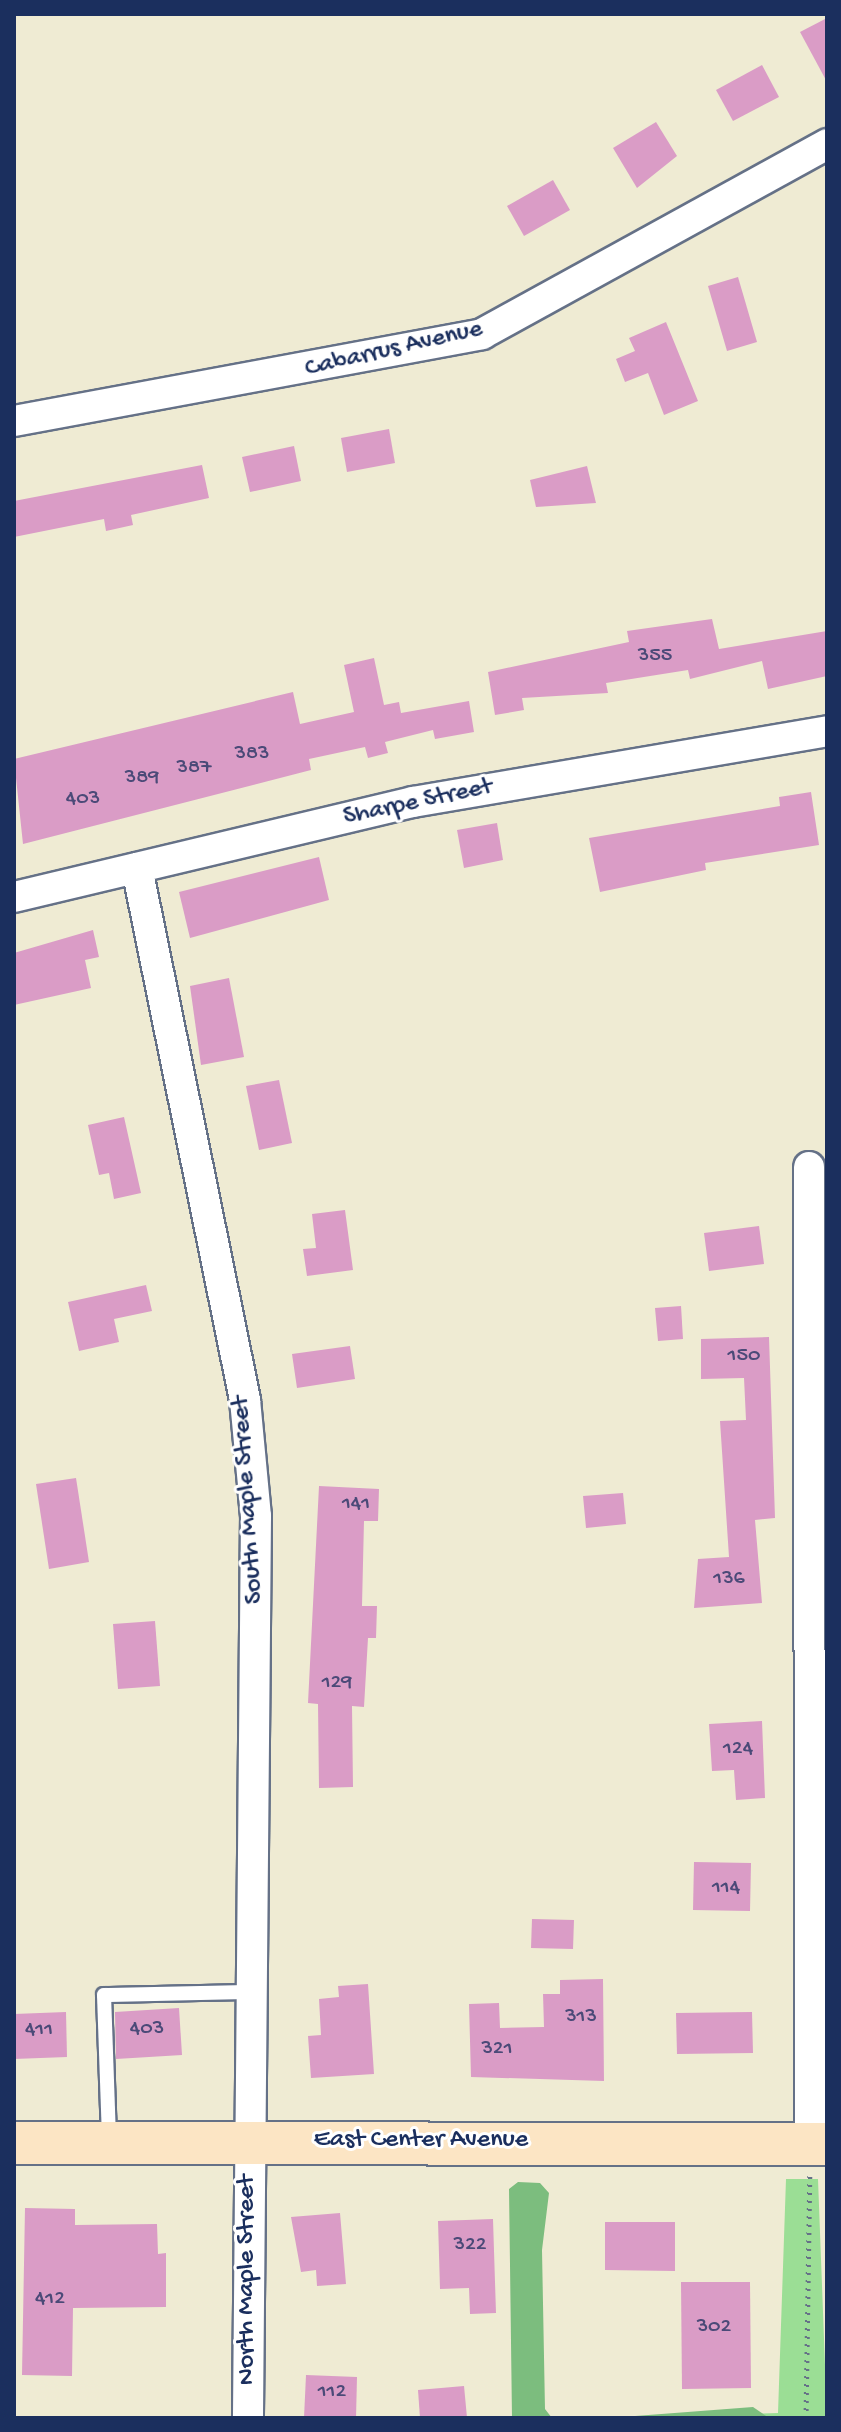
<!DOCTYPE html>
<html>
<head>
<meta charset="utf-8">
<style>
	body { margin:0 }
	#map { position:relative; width:841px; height:2432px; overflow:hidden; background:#efebd3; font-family:"Gochi Hand",sans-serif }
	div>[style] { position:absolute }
	.green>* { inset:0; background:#9bde95 }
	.forest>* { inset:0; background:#7cbd7e }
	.building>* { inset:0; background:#da9cc6 }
	.path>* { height:5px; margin-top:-2.5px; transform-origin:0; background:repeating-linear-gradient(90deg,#657187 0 2px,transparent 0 8px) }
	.roads { filter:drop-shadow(2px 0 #657187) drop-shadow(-2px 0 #657187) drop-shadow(0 2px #657187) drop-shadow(0 -2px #657187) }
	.lane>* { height:14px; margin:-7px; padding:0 7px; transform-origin:7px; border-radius:7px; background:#fff }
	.street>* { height:30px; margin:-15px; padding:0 15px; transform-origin:15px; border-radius:15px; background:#fff }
	.secondary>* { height:42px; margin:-21px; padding:0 21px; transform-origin:21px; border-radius:21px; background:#fce5c4 }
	span { translate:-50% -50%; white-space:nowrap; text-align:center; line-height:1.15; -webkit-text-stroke:6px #fff; paint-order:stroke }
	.number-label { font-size:22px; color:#4b4a78 }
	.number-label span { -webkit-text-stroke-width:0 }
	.street-label { font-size:26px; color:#1b2f5e }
	.frame { position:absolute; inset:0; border:16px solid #1b2f5e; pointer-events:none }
</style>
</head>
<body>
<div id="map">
	<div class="green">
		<i style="clip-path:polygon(786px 2179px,818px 2179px,827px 2418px,620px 2418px,778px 2413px)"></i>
	</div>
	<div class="forest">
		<i style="clip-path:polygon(518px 2182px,540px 2183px,549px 2193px,542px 2250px,545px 2409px,552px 2418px,512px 2418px,509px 2189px)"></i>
		<i style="clip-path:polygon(753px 2407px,769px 2418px,609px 2418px)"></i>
	</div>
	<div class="building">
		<i style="clip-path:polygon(827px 18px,827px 82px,800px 32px)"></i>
		<i style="clip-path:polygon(762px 65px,779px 97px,733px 121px,716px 90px)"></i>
		<i style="clip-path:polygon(656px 122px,677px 156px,637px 188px,613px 148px)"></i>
		<i style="clip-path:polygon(553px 180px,570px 210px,524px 236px,507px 206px)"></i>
		<i style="clip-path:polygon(738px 277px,757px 342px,727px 351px,708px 286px)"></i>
		<i style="clip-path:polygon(666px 322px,698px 401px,664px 415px,648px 373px,625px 382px,616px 359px,635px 351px,629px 338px)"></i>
		<i style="clip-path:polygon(389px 429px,395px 463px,347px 472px,341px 438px)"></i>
		<i style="clip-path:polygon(294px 446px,301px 481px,250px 492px,242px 457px)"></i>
		<i style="clip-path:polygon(202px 465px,209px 498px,131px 515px,133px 525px,106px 531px,104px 519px,14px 537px,14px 501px)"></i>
		<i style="clip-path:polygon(587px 466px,596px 503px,536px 507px,530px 480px)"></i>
		<i style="clip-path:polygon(712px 619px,719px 649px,827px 631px,827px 676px,768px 689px,762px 661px,690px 679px,688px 670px,606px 683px,608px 693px,522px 698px,524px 710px,495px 715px,488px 672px,629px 642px,627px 631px)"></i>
		<i style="clip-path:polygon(374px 658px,384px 705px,399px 702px,401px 713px,469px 701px,474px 732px,435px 739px,433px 730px,385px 742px,388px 753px,368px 758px,365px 747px,309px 759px,311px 770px,23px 844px,14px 759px,293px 692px,300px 724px,354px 712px,344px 665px)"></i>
		<i style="clip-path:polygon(811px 792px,819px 845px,705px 863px,706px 870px,600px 892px,589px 838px,780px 806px,779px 797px)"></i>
		<i style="clip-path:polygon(497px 823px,503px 860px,464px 868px,457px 830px)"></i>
		<i style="clip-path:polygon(319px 857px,329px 900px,190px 938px,179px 892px)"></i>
		<i style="clip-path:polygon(93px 930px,99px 957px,85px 960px,91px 988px,14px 1005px,14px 953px)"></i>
		<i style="clip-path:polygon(229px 978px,244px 1057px,201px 1065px,190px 986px)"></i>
		<i style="clip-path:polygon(279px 1080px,292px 1143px,259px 1150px,246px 1086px)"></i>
		<i style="clip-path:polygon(124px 1117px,141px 1193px,114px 1199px,109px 1173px,99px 1175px,88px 1125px)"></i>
		<i style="clip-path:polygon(345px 1210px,353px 1270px,307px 1276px,303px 1249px,316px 1248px,312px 1214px)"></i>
		<i style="clip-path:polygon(759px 1226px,764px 1264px,709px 1271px,704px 1233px)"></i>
		<i style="clip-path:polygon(146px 1285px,152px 1311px,114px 1319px,119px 1342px,79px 1351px,68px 1302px)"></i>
		<i style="clip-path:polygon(681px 1306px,683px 1339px,658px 1341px,655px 1308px)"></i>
		<i style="clip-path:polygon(769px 1337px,775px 1518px,755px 1520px,762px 1603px,694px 1608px,698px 1559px,729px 1557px,720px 1421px,746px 1420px,744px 1378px,701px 1379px,701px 1339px)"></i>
		<i style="clip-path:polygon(350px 1346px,355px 1379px,297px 1388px,292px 1354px)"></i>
		<i style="clip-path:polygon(76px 1478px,89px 1562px,49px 1569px,36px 1484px)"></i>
		<i style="clip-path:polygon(319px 1486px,379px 1489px,378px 1521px,364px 1521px,362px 1606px,377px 1606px,376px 1638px,368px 1638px,364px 1707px,352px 1706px,353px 1787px,319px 1788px,318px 1704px,308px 1703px)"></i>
		<i style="clip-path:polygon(623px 1493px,626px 1524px,586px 1528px,583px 1496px)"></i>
		<i style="clip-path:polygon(155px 1621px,160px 1686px,118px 1689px,113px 1624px)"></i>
		<i style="clip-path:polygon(762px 1721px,765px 1798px,736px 1800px,734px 1770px,712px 1771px,709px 1724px)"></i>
		<i style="clip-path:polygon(694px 1862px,751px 1863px,750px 1911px,693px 1910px)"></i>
		<i style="clip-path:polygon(532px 1919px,574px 1920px,573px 1949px,531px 1948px)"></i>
		<i style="clip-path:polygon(603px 1979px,604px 2081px,471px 2077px,469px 2004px,499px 2003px,500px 2028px,544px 2027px,543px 1994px,560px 1994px,560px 1980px)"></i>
		<i style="clip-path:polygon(368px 1984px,374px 2074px,311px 2078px,308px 2036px,321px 2035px,319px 1999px,339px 1997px,338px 1986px)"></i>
		<i style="clip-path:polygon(179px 2008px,182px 2055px,116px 2059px,115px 2012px)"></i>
		<i style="clip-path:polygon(66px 2012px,67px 2057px,14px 2059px,14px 2014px)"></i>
		<i style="clip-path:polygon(752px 2012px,753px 2053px,677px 2054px,676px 2013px)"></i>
		<i style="clip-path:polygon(25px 2208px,75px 2209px,75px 2225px,157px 2224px,158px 2254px,166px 2253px,166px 2307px,73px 2308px,72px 2376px,22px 2375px)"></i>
		<i style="clip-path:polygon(340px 2213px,346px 2284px,317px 2286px,316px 2270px,301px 2272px,291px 2217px)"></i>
		<i style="clip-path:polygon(493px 2219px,496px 2313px,470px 2314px,469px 2288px,440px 2289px,438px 2221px)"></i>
		<i style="clip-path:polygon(605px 2222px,675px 2222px,675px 2271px,605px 2270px)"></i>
		<i style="clip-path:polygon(681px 2282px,750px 2282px,751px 2388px,682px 2389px)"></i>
		<i style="clip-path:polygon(306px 2375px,357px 2377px,356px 2418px,304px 2418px)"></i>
		<i style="clip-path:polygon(464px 2386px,467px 2418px,420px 2418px,418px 2390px)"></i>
	</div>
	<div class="path">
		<i style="left:806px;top:2418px;width:243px;rotate:-89.1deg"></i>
	</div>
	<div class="roads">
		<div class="lane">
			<i style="left:109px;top:2138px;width:143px;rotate:-92deg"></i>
			<i style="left:104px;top:1995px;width:147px;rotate:-1.2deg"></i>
		</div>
		<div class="street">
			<i style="left:14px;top:421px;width:476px;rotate:-10.5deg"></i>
			<i style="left:482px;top:334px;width:394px;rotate:-28.8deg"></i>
			<i style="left:137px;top:868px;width:543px;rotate:78.52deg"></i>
			<i style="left:245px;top:1400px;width:117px;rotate:84.6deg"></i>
			<i style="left:256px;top:1516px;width:902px;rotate:90.51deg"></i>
			<i style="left:14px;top:897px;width:410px;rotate:-13.4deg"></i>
			<i style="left:413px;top:802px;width:420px;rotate:-9.7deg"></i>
			<i style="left:809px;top:1167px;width:976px;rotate:89.94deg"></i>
		</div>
		<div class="secondary">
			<i style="left:14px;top:2143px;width:813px;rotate:0.07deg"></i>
		</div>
	</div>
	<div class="number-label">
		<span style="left:655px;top:657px">355</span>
		<span style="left:252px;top:755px">383</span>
		<span style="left:194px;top:769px">387</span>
		<span style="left:142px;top:779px">389</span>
		<span style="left:83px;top:800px">403</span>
		<span style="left:744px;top:1357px">150</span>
		<span style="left:356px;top:1505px">141</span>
		<span style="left:729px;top:1580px">136</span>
		<span style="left:337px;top:1684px">129</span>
		<span style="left:738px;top:1750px">124</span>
		<span style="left:726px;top:1889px">114</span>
		<span style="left:581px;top:2018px">313</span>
		<span style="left:147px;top:2030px">403</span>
		<span style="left:39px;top:2031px">411</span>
		<span style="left:497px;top:2050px">321</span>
		<span style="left:470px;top:2246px">322</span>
		<span style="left:50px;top:2300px">412</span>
		<span style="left:714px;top:2328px">302</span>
		<span style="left:332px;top:2393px">112</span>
	</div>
	<div class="street-label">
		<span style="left:394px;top:350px;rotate:-13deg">Cabarrus Avenue</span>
		<span style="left:418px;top:803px;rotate:-12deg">Sharpe Street</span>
		<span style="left:249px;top:1500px;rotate:-94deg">South Maple Street</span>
		<span style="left:421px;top:2141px">East Center Avenue</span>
		<span style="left:248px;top:2280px;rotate:-90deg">North Maple Street</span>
	</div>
	<div class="frame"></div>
</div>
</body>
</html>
